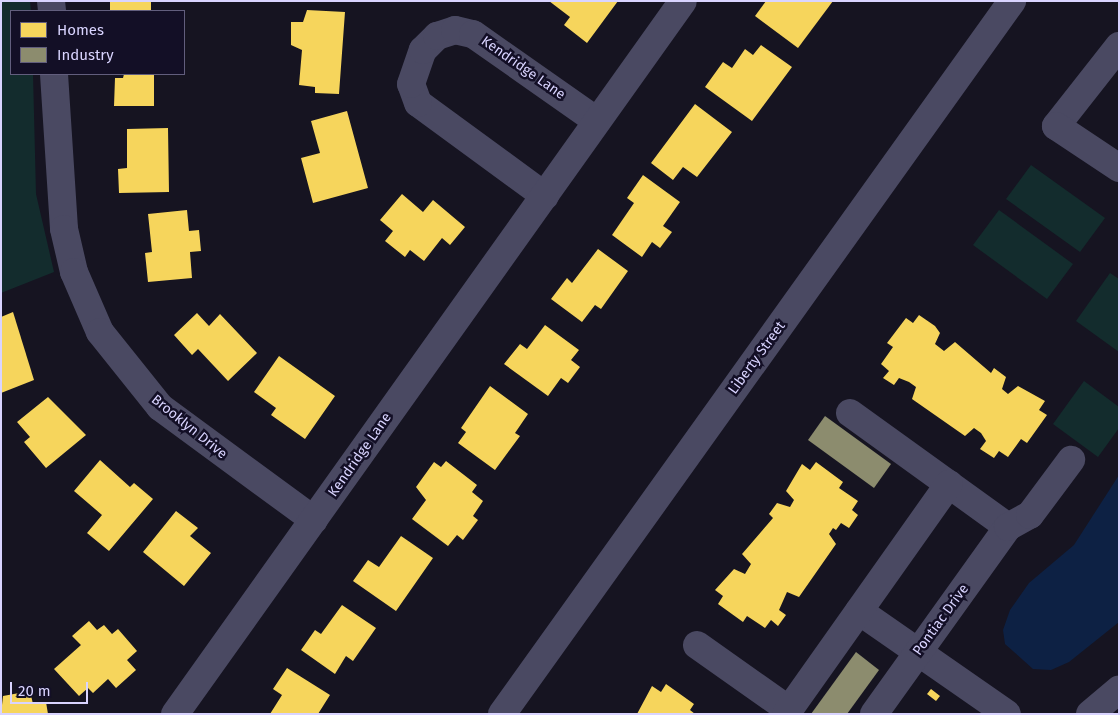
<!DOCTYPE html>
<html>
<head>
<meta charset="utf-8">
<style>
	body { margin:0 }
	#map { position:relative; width:1120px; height:715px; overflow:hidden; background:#161421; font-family:"Fira Sans",sans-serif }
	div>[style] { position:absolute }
	.green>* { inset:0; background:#132c2d }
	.water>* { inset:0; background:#0d2144 }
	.homes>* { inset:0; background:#f6d55c }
	.industry>* { inset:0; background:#8c8c6e }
	.minor>* { height:28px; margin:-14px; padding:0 14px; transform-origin:14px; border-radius:14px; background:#4a4962 }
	span { translate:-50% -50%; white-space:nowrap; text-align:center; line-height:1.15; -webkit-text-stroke:5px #130f26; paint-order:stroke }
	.street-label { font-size:14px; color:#d9d4ff }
	.frame { position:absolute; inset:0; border:2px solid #d9d4ff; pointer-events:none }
	.legend { position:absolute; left:10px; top:10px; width:175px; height:65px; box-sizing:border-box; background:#130f26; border:1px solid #625e7d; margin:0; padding:6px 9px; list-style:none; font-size:15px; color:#d9d4ff }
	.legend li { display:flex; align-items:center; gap:10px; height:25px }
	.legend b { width:25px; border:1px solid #625e7d }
	.scale { position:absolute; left:10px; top:682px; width:78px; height:22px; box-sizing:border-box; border:2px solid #d9d4ff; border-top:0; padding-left:6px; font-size:15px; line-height:18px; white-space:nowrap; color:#d9d4ff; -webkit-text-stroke:4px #130f26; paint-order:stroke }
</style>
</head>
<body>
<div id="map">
	<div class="green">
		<i style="clip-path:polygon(1px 1px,30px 1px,31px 11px,11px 11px,11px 74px,33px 74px,36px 194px,54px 272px,1px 293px)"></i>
		<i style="clip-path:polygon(1031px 165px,1105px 218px,1080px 252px,1006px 199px)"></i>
		<i style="clip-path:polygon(999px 210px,1073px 264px,1047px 299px,973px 245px)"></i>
		<i style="clip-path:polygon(1110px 273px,1119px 279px,1119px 352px,1076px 321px)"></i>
		<i style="clip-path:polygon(1084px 381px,1119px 407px,1119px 428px,1098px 457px,1053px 424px)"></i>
	</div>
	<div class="water">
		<i style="clip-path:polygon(1119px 475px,1119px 622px,1069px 662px,1051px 670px,1033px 669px,1005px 644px,1003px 630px,1010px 610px,1029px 583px,1074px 545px)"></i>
	</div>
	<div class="homes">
		<i style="clip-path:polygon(110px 1px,151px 1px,151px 11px,110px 11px)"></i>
		<i style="clip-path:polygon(549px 1px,618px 1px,587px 43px,564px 25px,570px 17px)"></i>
		<i style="clip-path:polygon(766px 1px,833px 1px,798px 48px,755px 16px)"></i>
		<i style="clip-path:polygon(307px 10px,345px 12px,339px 94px,315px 93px,315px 87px,299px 85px,302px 50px,291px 45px,291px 22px,303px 22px)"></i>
		<i style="clip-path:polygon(761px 45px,792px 67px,752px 121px,705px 87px,723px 62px,732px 68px,745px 49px,753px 55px)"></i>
		<i style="clip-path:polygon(124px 74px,154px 74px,154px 106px,114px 106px,115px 78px,123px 78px)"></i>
		<i style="clip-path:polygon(695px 104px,732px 132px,697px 177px,683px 167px,673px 180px,651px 163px)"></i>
		<i style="clip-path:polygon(347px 111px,368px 188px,313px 203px,301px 158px,320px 153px,311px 121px)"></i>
		<i style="clip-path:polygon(168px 128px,169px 192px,119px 193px,118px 169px,127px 168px,127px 129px)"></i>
		<i style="clip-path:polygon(643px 175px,680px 202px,663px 226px,672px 232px,660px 248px,652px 242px,642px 257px,612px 235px,634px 203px,627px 198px)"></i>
		<i style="clip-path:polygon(402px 194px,423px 212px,433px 200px,465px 227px,450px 245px,442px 238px,424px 261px,410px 250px,405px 257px,385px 241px,393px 231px,380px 220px)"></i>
		<i style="clip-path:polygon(187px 210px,189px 231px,199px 230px,201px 251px,190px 252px,192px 278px,148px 282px,145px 253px,152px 252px,148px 214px)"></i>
		<i style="clip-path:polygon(598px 249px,628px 271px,601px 309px,595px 305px,582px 322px,551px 299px,567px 278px,572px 283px)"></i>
		<i style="clip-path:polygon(13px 312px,34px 380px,1px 393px,1px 317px)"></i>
		<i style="clip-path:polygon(197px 313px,209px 326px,220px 314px,257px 353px,228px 381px,198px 349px,192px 355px,174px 335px)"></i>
		<i style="clip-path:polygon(919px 315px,935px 326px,940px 333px,935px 344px,944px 351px,955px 342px,991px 373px,994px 368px,1006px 377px,1002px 389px,1008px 394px,1018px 386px,1045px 401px,1039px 410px,1047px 415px,1027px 443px,1021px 439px,1008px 457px,999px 451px,994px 458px,980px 449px,986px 441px,981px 433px,974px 428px,965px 436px,912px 399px,916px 387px,909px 382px,899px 378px,894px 385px,883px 378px,889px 371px,881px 364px,893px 347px,887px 343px,906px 318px,913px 323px)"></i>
		<i style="clip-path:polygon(545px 325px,579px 350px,571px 360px,580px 367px,568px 383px,561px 378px,548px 396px,504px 364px,520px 344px,527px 349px)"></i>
		<i style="clip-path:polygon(279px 356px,335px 396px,305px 439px,271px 415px,276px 408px,254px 392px)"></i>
		<i style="clip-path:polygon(490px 386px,528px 414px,515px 433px,520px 436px,495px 470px,458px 443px,466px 432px,461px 428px)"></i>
		<i style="clip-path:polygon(48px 397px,86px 435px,46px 468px,24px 442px,30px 437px,17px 422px)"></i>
		<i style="clip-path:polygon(100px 460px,130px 487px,134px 483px,153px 499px,109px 551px,87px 533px,102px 515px,74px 491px)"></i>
		<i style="clip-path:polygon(446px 461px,477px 485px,472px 492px,483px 501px,473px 516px,478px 520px,463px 540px,457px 535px,448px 546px,412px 519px,426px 500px,416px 487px,434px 462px,441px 467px)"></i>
		<i style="clip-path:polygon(816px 462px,843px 482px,839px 488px,858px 501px,852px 510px,858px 515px,849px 528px,841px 523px,836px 530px,833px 528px,829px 534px,836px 544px,799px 597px,787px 592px,779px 610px,786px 615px,778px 626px,771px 620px,765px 628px,747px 616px,743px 622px,718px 604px,723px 596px,715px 590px,734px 569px,745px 574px,751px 564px,742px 554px,773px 518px,769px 514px,777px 503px,790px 507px,794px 500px,786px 491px,802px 464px,810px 470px)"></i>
		<i style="clip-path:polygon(176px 511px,198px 528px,190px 536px,211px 553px,184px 586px,143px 552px)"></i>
		<i style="clip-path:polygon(401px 536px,433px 558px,396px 611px,353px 581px,368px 560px,379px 567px)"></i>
		<i style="clip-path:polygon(342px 605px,376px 628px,353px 661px,346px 656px,335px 674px,301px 650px,315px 630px,321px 634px)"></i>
		<i style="clip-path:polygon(89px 621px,97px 630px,104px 625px,112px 634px,118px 629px,137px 651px,127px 660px,136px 670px,116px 688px,108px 679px,93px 693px,88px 688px,79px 696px,54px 669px,81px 645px,72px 636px)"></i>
		<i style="clip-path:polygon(287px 668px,330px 695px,318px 714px,270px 714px,282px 695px,273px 689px)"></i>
		<i style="clip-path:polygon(666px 684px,694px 704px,690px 710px,695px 714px,637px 714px,652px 686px,661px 692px)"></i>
		<i style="clip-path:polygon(931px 689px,940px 696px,936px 701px,927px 694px)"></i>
		<i style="clip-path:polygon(30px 691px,33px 704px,46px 702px,48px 714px,1px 714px,3px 696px)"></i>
	</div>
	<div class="industry">
		<i style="clip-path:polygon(825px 416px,891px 464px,874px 488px,808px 440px)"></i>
		<i style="clip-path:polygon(856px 652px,879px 670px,847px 714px,811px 714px)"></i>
	</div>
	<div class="minor">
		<i style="left:51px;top:1px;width:10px;rotate:84deg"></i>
		<i style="left:1119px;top:46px;width:102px;rotate:128.2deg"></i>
		<i style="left:1056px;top:126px;width:76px;rotate:33.7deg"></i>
		<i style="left:54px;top:74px;width:155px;rotate:86.3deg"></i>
		<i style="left:64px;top:229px;width:44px;rotate:76.9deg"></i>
		<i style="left:74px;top:272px;width:65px;rotate:66.6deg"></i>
		<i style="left:100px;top:332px;width:96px;rotate:51.3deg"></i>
		<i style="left:160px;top:407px;width:191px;rotate:36.3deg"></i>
		<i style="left:545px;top:196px;width:157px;rotate:-143.8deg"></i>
		<i style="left:418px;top:103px;width:20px;rotate:-110deg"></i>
		<i style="left:411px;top:84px;width:36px;rotate:-71deg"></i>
		<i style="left:423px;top:50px;width:20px;rotate:-45deg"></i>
		<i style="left:437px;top:36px;width:19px;rotate:-18deg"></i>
		<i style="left:455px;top:30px;width:18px;rotate:13deg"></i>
		<i style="left:473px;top:34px;width:151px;rotate:35.1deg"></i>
		<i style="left:850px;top:413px;width:195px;rotate:35.8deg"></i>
		<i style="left:859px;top:611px;width:180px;rotate:34.8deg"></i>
		<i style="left:697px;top:645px;width:113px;rotate:35.2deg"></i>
		<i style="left:175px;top:714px;width:875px;rotate:-54.53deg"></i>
		<i style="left:502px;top:714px;width:877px;rotate:-54.42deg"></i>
		<i style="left:786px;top:714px;width:282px;rotate:-54.7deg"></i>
		<i style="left:874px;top:714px;width:230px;rotate:-54.4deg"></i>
		<i style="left:1008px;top:527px;width:25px;rotate:-29deg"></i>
		<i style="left:1030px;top:515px;width:69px;rotate:-53.3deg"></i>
		<i style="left:1090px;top:714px;width:38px;rotate:-40deg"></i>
	</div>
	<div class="street-label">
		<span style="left:523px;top:68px;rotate:35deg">Kendridge Lane</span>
		<span style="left:757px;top:358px;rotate:-54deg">Liberty Street</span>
		<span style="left:189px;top:427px;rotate:39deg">Brooklyn Drive</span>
		<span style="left:360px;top:455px;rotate:-55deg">Kendridge Lane</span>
		<span style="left:941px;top:620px;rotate:-54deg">Pontiac Drive</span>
	</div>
	<div class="frame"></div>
	<ul class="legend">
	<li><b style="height:14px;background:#f6d55c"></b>Homes</li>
	<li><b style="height:14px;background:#8c8c6e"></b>Industry</li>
	</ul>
	<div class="scale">20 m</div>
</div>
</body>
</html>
